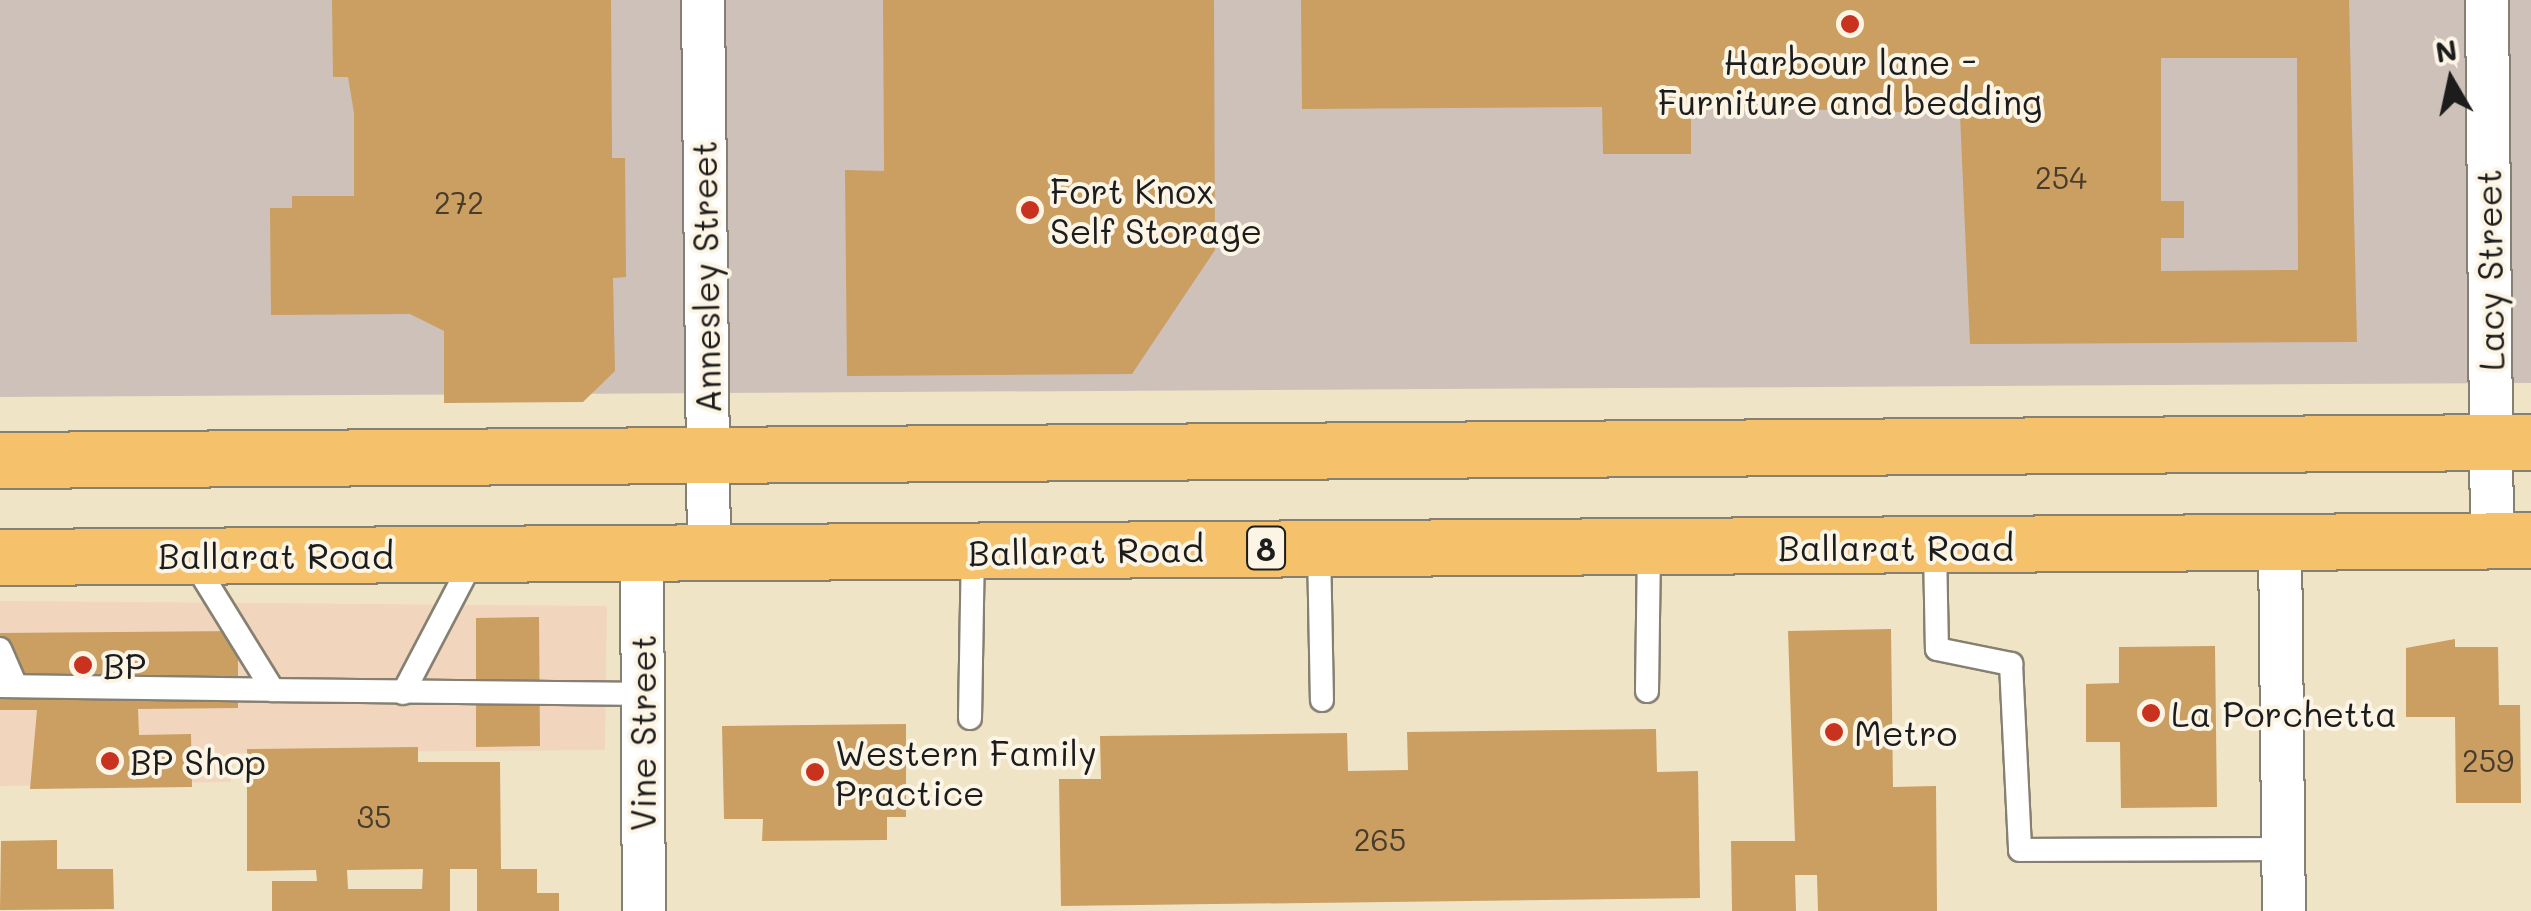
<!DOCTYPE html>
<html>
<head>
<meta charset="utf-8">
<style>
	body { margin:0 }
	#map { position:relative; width:2531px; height:911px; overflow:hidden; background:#f0e4c7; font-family:Mali,sans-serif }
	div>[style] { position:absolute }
	.built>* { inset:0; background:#f1d5bd }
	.industrial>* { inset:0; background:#cec1ba }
	.building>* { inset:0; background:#cb9e61 }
	.roads { filter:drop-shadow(2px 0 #868072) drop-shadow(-2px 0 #868072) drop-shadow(0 2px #868072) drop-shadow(0 -2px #868072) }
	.lane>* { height:22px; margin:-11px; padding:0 11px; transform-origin:11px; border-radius:11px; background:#fff }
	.street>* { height:42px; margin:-21px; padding:0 21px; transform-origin:21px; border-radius:21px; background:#fff }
	.highway>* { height:55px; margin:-27.5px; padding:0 27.5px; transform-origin:27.5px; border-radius:27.5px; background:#f5c16b }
	.dots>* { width:28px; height:28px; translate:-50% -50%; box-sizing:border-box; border:5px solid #fcf5e5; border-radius:50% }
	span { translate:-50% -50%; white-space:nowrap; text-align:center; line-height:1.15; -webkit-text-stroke:8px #fcf5e5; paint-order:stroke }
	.number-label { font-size:30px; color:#483c2d }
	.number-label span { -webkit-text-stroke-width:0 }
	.shield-label span { padding:2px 8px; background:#fcf5e5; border:2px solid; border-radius:8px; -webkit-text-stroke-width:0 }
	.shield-label { font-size:32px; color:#1c1c1c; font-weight:700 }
	.poi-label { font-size:35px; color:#1c1c1c }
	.left { translate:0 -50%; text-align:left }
	.street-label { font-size:35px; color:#1c1c1c }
	.north { position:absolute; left:2401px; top:30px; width:100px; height:100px; -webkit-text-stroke:8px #fcf5e5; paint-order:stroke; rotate:351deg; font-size:28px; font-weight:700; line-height:40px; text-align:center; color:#1c1c1c }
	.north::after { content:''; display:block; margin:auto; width:35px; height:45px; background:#1c1c1c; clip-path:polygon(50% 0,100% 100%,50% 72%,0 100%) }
</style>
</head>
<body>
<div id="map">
	<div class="built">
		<i style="clip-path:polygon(0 601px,607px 606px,605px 750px,234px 753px,231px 782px,0 786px)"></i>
	</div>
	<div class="industrial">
		<i style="clip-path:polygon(0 0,2531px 0,2531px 383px,0 397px)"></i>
	</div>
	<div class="building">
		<i style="clip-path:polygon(332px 0,611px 0,612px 158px,625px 158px,626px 277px,613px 278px,615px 371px,583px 402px,444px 403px,444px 331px,410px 314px,271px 315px,270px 208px,292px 208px,292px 196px,354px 196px,354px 113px,348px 77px,333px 77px)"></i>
		<i style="clip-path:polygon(883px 0,1214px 0,1215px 250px,1132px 374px,847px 376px,845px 170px,884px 171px)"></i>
		<i style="clip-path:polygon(evenodd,1301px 0,2349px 0,2357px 342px,1970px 344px,1960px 114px,1691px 106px,1691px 154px,1603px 154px,1602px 107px,1302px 109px,1301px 0,2161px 58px,2297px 58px,2298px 270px,2161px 271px,2161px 238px,2184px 238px,2184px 201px,2161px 201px,2161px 58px)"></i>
		<i style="clip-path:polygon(539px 617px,540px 746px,476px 747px,476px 618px)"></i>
		<i style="clip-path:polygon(1891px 629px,1893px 787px,1936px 786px,1937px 911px,1818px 911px,1817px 875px,1795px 875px,1796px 911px,1732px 911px,1731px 841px,1795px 841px,1788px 631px)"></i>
		<i style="clip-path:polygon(238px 631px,238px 708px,138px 709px,139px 735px,191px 734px,192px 787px,30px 789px,37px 710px,0 710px,0 633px)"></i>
		<i style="clip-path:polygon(2455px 639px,2455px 647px,2498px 647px,2499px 705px,2520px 705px,2521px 803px,2456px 803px,2455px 717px,2406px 717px,2406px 648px)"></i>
		<i style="clip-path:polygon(2215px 646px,2217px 807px,2121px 808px,2120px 742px,2086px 742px,2086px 684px,2119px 683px,2119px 647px)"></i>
		<i style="clip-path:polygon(906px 724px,906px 817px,887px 817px,887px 840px,762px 841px,763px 819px,724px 819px,722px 726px)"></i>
		<i style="clip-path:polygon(1656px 729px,1657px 772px,1698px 771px,1700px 898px,1061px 906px,1059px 779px,1101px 779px,1100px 736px,1347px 733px,1348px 771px,1408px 770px,1407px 732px)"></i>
		<i style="clip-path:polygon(evenodd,418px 747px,418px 762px,500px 762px,501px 869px,537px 869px,537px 893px,559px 893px,559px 911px,477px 911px,477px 869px,450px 869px,450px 911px,272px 911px,272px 881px,317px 881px,316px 870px,247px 871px,247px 749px,418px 747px,423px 869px,422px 889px,348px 889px,347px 870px,423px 869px)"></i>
		<i style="clip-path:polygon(57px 840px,57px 869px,113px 869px,114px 909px,0 910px,1px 841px)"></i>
	</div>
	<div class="roads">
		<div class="lane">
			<i style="left:1319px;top:547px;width:153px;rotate:88.9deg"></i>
			<i style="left:1935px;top:548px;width:101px;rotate:88.9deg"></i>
			<i style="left:1937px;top:649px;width:76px;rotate:11.5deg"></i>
			<i style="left:2011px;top:664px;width:186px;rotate:87.2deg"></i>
			<i style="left:2020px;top:850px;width:263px;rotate:-0.2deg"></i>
			<i style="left:192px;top:559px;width:154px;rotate:58.3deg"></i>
			<i style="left:273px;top:690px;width:368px;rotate:0.6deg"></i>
			<i style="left:0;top:649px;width:40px;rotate:66.6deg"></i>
			<i style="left:0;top:686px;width:273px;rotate:0.8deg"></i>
			<i style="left:1647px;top:691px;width:144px;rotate:-89.2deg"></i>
			<i style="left:403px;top:693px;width:157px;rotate:-62.3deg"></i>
			<i style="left:970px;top:718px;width:167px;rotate:-89deg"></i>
		</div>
		<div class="street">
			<i style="left:703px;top:0;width:553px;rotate:89.38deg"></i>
			<i style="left:2487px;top:0;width:540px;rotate:89.47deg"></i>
			<i style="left:2280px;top:540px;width:371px;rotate:89.4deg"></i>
			<i style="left:642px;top:554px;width:357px;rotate:89.7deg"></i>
		</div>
		<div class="highway">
			<i style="left:0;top:460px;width:2531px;rotate:-0.41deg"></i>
			<i style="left:0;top:557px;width:2531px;rotate:-0.38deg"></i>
		</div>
	</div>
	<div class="dots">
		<i style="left:1850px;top:24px;background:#c8321e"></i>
		<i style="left:1030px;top:210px;background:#c8321e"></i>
		<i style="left:83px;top:665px;background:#c8321e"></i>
		<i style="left:2151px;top:713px;background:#c8321e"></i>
		<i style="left:1834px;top:732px;background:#c8321e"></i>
		<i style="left:110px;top:761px;background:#c8321e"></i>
		<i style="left:815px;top:772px;background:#c8321e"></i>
	</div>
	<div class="number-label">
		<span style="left:2061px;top:177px">254</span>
		<span style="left:459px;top:202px">272</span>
		<span style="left:2488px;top:760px">259</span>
		<span style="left:374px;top:816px">35</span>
		<span style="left:1380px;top:839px">265</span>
	</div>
	<div class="shield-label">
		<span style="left:1266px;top:548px">8</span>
	</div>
	<div class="poi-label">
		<span style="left:1850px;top:81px">Harbour lane -<br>Furniture and bedding</span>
		<span class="left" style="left:1050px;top:210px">Fort Knox<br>Self Storage</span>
		<span class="left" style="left:103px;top:665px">BP</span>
		<span class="left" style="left:2171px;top:713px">La Porchetta</span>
		<span class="left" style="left:1854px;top:732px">Metro</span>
		<span class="left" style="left:835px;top:772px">Western Family<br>Practice</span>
		<span class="left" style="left:130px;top:761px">BP Shop</span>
	</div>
	<div class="street-label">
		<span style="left:2489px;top:270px;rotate:-91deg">Lacy Street</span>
		<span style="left:705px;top:277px;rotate:-91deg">Annesley Street</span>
		<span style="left:1896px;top:547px">Ballarat Road</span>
		<span style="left:1086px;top:550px;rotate:-1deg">Ballarat Road</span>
		<span style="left:276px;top:555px">Ballarat Road</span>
		<span style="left:642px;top:733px;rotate:-90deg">Vine Street</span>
	</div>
	<div class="north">N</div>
</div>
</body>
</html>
